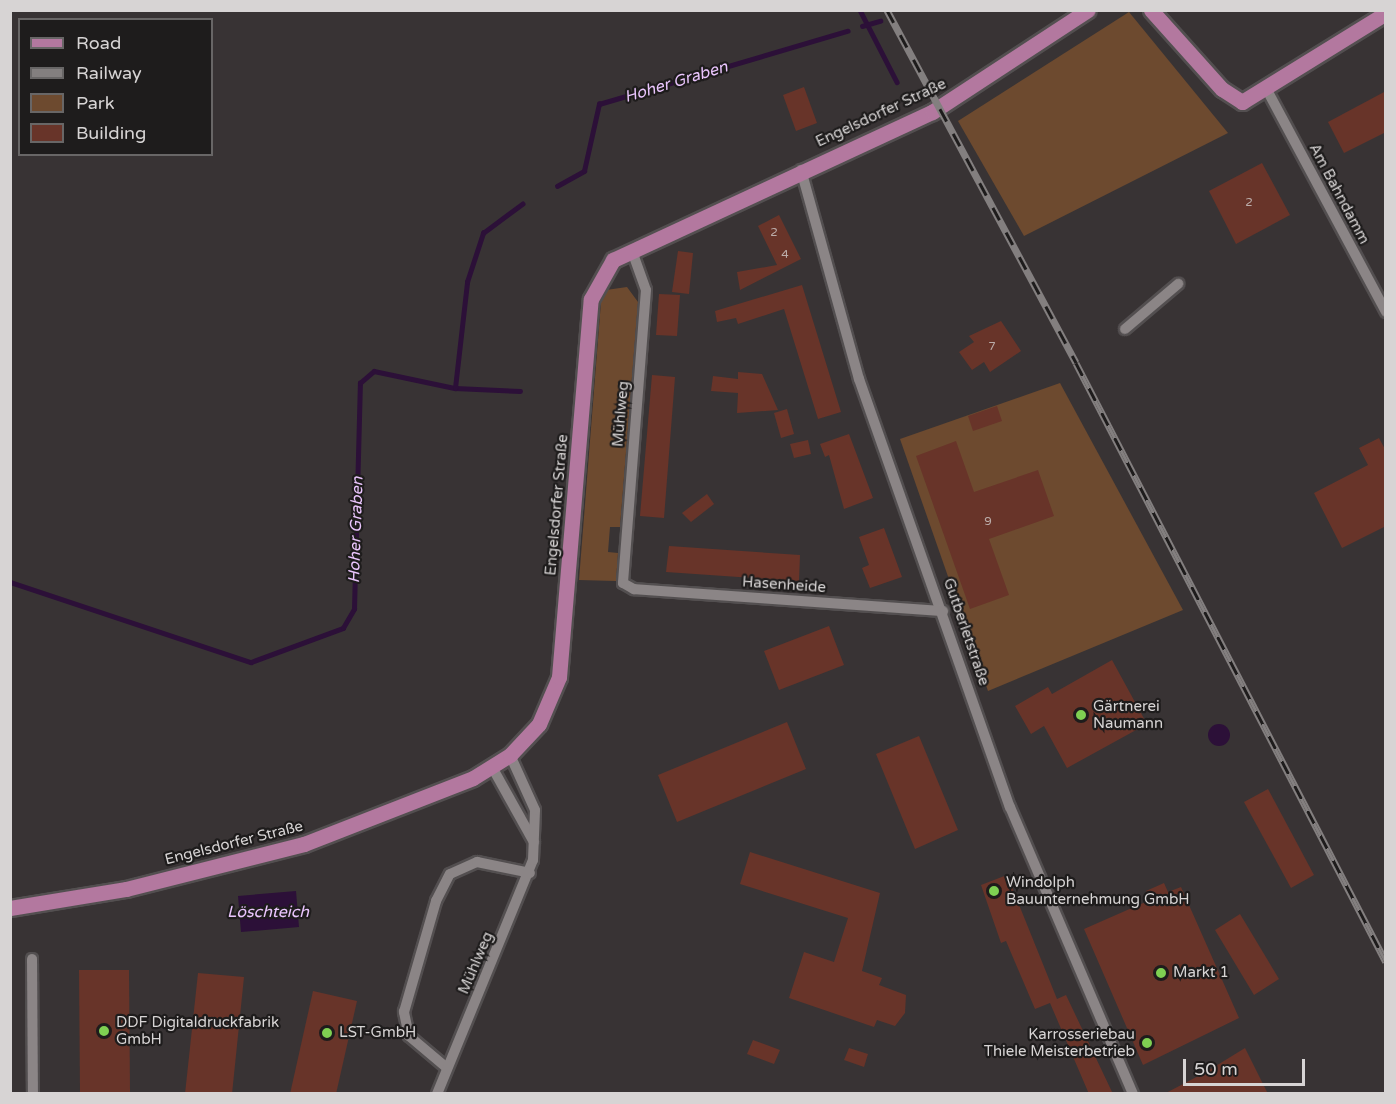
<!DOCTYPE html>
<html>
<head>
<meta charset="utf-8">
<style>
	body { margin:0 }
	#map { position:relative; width:1396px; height:1104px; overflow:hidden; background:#383334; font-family:"Varela Round",sans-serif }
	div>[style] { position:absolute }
	.green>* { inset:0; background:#6d4a2f }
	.water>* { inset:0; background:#2c1038 }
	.round { border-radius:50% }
	.stream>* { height:4.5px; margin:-2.25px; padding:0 2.25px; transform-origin:2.25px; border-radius:2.25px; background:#2c1038 }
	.building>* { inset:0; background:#683429 }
	.roads { filter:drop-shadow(2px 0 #534f50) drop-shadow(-2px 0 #534f50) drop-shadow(0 2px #534f50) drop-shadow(0 -2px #534f50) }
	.minor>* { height:10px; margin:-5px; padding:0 5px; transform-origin:5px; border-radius:5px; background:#8b8586 }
	.major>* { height:15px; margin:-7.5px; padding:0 7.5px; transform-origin:7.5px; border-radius:7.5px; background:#b3789f }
	.rail>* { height:7px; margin-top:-3.5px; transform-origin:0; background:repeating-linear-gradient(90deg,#1e1c1c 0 14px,#837f7f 0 28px); box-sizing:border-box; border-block:2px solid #837f7f }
	.dots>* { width:16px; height:16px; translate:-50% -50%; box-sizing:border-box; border:3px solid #1e1c1c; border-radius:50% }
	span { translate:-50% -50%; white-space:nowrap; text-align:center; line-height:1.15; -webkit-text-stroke:4.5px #1e1c1c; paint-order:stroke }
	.number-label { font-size:12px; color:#bbaca9 }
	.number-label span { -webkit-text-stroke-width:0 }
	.street-label { font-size:15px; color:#d7d4d4 }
	.poi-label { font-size:15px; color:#d7d4d4 }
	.left { translate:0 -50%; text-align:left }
	.right { translate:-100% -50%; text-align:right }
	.water-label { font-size:16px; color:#eac5fd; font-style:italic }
	.frame { position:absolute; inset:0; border:12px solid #d7d4d4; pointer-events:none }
	.legend { position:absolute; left:18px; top:18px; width:195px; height:138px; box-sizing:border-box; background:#1e1c1c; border:2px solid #686666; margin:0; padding:8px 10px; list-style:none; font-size:18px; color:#d7d4d4 }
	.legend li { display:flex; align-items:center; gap:12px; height:30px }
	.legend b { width:30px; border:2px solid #686666 }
	.scale { position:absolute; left:1183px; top:1059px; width:122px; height:27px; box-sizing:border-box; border:3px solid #d7d4d4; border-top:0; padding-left:8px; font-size:18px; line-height:21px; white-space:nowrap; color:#d7d4d4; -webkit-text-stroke:4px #1e1c1c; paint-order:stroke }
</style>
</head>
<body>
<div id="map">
	<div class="green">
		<i style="clip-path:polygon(1129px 12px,1228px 133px,1024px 236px,958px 121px)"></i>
		<i style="clip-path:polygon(627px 287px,638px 302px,620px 527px,610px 527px,608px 552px,618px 553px,616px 581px,579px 580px,601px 302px,606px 290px)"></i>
		<i style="clip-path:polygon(1060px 383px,1183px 610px,988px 691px,900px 439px)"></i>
	</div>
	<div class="water">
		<i class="round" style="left:1208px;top:724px;width:22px;height:22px"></i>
		<i style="clip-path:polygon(296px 891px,299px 927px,241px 932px,238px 896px)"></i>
	</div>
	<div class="stream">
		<i style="left:860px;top:10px;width:81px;rotate:62.8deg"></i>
		<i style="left:862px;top:26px;width:19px;rotate:-16deg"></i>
		<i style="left:557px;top:186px;width:31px;rotate:-29deg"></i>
		<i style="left:584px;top:171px;width:69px;rotate:-77.4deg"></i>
		<i style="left:599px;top:104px;width:259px;rotate:-16.4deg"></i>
		<i style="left:455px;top:388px;width:65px;rotate:2.6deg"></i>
		<i style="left:10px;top:582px;width:254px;rotate:18.4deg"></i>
		<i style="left:251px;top:662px;width:98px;rotate:-20.3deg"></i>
		<i style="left:343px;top:628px;width:22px;rotate:-60deg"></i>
		<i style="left:354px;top:609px;width:226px;rotate:-88.5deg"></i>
		<i style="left:360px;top:383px;width:18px;rotate:-41deg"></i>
		<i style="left:374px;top:371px;width:83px;rotate:11.9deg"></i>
		<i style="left:455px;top:388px;width:107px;rotate:-83.5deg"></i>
		<i style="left:467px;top:282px;width:52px;rotate:-71.9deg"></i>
		<i style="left:483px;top:233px;width:49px;rotate:-36.6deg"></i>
	</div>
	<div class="building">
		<i style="clip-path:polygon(804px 87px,817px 123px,796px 131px,783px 95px)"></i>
		<i style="clip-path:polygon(1386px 91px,1386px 132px,1344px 153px,1328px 122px)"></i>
		<i style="clip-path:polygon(1262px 163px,1290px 215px,1236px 244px,1209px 191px)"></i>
		<i style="clip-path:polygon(779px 215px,801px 259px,740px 290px,737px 272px,777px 265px,758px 226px)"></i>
		<i style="clip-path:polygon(678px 251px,693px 253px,689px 294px,672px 292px)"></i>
		<i style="clip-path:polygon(802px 285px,841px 412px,818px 419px,784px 309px,738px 324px,736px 318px,717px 322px,715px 311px)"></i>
		<i style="clip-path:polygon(659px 294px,680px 295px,677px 336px,656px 335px)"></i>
		<i style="clip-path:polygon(1001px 321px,1021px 351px,990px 372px,984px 362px,972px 370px,959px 352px,974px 342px,969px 336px)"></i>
		<i style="clip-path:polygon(738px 372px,762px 374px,778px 410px,737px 413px,738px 393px,711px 391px,713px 376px,738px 379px)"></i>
		<i style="clip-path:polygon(652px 375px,675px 377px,664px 518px,640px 516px)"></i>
		<i style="clip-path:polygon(997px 406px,1002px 421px,973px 431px,968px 416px)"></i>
		<i style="clip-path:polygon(787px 409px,794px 434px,781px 438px,774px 413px)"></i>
		<i style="clip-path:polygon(849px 434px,873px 498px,844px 509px,829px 455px,825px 457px,820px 444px)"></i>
		<i style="clip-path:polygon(1379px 438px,1386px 451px,1386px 526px,1342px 548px,1314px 493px,1368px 465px,1359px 448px)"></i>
		<i style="clip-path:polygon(808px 440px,811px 454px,794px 458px,790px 444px)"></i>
		<i style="clip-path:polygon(956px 441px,974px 492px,1038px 470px,1054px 516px,989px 539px,1009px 595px,970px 609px,916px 456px)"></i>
		<i style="clip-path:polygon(707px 494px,714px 504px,691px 522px,682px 513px)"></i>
		<i style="clip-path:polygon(884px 528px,902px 577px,870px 588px,862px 568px,869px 565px,859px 537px)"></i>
		<i style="clip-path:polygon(669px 546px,800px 555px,799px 581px,666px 572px)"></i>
		<i style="clip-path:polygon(829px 626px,844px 665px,779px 690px,764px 651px)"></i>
		<i style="clip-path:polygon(1112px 660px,1147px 724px,1067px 768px,1044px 726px,1031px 734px,1015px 706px,1048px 687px,1052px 694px)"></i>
		<i style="clip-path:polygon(787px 722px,806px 769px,677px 822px,658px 775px)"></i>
		<i style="clip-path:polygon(919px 736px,958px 830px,915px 849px,876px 754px)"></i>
		<i style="clip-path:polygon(1268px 789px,1314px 875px,1291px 888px,1244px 802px)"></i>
		<i style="clip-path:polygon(750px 852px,880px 893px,862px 971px,882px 978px,879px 985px,906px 995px,905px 1013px,895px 1026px,877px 1020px,874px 1027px,789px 998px,804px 952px,834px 962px,848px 918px,740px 884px)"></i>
		<i style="clip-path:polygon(1007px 875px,1057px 999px,1066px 995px,1113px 1094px,1089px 1094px,1050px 1003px,1035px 1009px,1006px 941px,1001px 943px,981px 885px)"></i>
		<i style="clip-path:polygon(1164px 883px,1168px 892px,1181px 887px,1239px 1018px,1143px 1065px,1084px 929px,1150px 900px,1146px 891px)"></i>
		<i style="clip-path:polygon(1240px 914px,1279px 979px,1254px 995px,1215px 930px)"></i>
		<i style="clip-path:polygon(79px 970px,129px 970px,130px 1092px,80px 1093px)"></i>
		<i style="clip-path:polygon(198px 973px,244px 977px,232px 1094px,185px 1094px)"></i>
		<i style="clip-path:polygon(313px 991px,357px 1001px,336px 1094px,290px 1094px)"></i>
		<i style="clip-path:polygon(753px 1040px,780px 1050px,774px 1064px,747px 1054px)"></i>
		<i style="clip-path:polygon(849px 1048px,868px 1054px,864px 1067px,844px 1060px)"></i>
		<i style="clip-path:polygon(1245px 1048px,1268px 1094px,1164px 1094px,1206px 1072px)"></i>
	</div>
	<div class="roads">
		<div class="minor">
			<i style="left:1267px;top:90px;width:252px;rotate:61.8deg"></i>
			<i style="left:801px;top:170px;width:217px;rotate:74.5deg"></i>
			<i style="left:859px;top:379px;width:454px;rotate:70.6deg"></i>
			<i style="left:1010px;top:807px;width:312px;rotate:66.8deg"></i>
			<i style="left:632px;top:251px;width:41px;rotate:70.3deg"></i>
			<i style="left:646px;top:290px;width:294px;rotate:94.5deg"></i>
			<i style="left:623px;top:583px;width:13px;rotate:29deg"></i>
			<i style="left:634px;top:589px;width:310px;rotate:4.1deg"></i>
			<i style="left:1125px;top:329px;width:70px;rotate:-40.3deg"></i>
			<i style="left:492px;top:767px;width:86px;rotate:60.8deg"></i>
			<i style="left:32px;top:959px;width:135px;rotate:89.6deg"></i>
			<i style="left:447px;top:1068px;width:50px;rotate:-139.9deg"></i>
			<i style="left:409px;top:1036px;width:25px;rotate:-102deg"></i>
			<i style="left:404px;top:1012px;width:116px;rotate:-73.9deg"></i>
			<i style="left:436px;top:901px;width:30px;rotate:-63deg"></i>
			<i style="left:450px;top:874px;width:30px;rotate:-24deg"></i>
			<i style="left:477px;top:862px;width:54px;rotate:11.7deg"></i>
			<i style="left:437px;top:1094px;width:253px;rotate:-67.7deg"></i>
			<i style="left:533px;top:860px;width:50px;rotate:-87.7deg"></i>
			<i style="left:535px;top:810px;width:60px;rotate:-114.4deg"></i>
		</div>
		<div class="major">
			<i style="left:1151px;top:10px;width:106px;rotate:48.1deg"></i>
			<i style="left:1222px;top:89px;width:24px;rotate:33deg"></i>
			<i style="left:1242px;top:102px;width:169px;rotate:-31.7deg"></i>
			<i style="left:10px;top:908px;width:118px;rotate:-9.3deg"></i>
			<i style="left:126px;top:889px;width:184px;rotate:-14.2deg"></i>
			<i style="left:304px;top:844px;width:181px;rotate:-21.3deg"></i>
			<i style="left:473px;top:778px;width:44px;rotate:-31.9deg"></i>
			<i style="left:510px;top:755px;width:42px;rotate:-46.9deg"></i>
			<i style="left:539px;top:724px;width:51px;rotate:-66.9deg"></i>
			<i style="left:559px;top:677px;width:379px;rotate:-85.2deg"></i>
			<i style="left:591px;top:299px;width:45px;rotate:-60.6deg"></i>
			<i style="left:613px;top:260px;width:352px;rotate:-24.9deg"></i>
			<i style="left:932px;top:112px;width:186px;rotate:-33.2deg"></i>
		</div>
	</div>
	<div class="rail">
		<i style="left:887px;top:10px;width:400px;rotate:61.8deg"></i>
		<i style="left:1076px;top:363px;width:674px;rotate:62.64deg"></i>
	</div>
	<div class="dots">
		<i style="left:1081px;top:715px;background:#7fd052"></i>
		<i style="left:994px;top:891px;background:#7fd052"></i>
		<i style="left:1161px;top:973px;background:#7fd052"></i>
		<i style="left:104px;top:1031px;background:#7fd052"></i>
		<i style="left:327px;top:1033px;background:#7fd052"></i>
		<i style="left:1147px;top:1043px;background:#7fd052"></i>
	</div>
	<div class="number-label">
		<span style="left:1249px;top:203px">2</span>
		<span style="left:774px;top:233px">2</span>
		<span style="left:785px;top:255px">4</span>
		<span style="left:992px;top:347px">7</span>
		<span style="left:988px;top:522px">9</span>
	</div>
	<div class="street-label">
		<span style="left:881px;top:113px;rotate:-25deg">Engelsdorfer Straße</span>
		<span style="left:1339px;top:194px;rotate:62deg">Am Bahndamm</span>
		<span style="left:621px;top:414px;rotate:-85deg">Mühlweg</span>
		<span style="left:557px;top:505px;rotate:-85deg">Engelsdorfer Straße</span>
		<span style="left:784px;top:585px;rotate:4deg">Hasenheide</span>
		<span style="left:966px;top:632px;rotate:71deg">Gutberletstraße</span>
		<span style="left:234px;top:843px;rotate:-14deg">Engelsdorfer Straße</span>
		<span style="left:476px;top:963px;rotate:-67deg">Mühlweg</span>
	</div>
	<div class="poi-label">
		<span class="left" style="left:1093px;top:715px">Gärtnerei<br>Naumann</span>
		<span class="left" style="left:1006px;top:891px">Windolph<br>Bauunternehmung GmbH</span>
		<span class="left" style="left:1173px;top:973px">Markt 1</span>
		<span class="left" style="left:116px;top:1031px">DDF Digitaldruckfabrik<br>GmbH</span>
		<span class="left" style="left:339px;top:1033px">LST-GmbH</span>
		<span class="right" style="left:1135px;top:1043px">Karrosseriebau<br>Thiele Meisterbetrieb</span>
	</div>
	<div class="water-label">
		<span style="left:676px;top:82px;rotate:-17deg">Hoher Graben</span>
		<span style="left:356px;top:530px;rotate:-88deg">Hoher Graben</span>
		<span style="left:268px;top:912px">Löschteich</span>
	</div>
	<div class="frame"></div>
	<ul class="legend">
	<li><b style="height:8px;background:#b3789f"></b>Road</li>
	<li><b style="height:8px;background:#837f7f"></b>Railway</li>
	<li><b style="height:16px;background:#6d4a2f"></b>Park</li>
	<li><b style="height:16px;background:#683429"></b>Building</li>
	</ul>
	<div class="scale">50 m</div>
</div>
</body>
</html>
